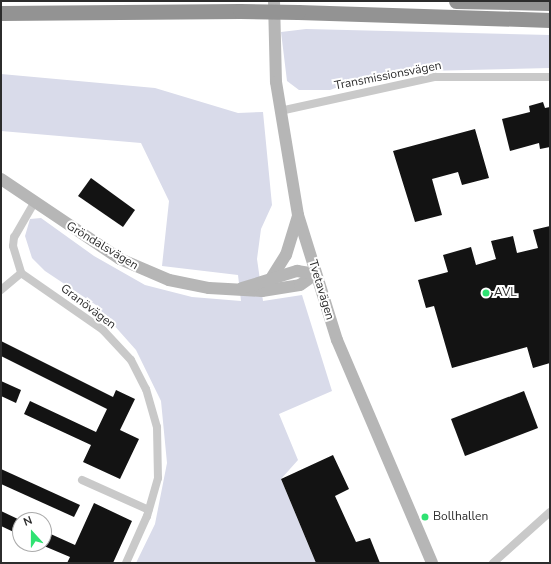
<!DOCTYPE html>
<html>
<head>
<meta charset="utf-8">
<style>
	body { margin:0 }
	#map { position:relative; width:551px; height:564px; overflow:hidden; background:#fff; font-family:"Nunito Sans",sans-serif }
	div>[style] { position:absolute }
	.green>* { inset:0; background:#d9dbea }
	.building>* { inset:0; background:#131313 }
	.street>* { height:8px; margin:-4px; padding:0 4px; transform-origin:4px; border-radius:4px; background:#c9c9c9 }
	.secondary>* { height:12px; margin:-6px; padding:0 6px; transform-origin:6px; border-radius:6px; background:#b6b6b6 }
	.highway>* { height:15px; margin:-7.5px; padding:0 7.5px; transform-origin:7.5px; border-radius:7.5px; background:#939393 }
	.highway-bridge>* { height:15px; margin:-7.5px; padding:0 7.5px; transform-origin:7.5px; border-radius:7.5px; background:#939393 }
	.dots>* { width:11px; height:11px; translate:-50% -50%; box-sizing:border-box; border:2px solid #fff; border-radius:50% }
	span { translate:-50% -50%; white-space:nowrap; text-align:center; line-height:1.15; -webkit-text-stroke:4px #fff; paint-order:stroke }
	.street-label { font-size:12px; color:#2c2c2c }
	.poi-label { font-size:12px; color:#2c2c2c }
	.left { translate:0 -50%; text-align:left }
	.frame { position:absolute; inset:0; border:2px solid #2c2c2c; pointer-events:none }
	.north { position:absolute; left:12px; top:512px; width:40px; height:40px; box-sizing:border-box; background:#fff; border:1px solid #ababab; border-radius:50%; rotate:339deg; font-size:11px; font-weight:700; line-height:16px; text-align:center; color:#2c2c2c }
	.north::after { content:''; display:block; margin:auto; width:14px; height:18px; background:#2fe272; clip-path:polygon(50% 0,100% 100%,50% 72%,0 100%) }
</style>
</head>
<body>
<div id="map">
	<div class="green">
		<i style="clip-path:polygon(306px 29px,550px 35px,550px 68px,425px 71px,354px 81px,330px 90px,299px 90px,287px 81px,281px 32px)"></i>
		<i style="clip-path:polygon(1px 74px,155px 88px,238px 113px,263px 112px,272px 205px,261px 229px,257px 259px,263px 301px,302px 295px,332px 391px,279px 414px,298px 460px,281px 479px,316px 563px,136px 563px,155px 524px,167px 463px,161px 401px,136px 350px,96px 305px,45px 271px,32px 258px,25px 236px,30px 219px,41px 218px,94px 256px,145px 285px,192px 297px,241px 301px,238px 275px,162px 266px,169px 201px,141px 143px,1px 131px)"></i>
	</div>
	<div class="building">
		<i style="clip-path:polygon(543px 102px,545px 108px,550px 107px,550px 147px,540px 149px,539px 143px,510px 151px,502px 119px,530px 112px,529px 106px)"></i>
		<i style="clip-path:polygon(475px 129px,489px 178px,462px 185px,458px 172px,432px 179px,442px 215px,415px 222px,393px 151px)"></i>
		<i style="clip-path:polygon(91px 178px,135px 210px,123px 227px,78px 196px)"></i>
		<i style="clip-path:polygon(550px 226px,550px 363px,533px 368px,527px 347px,452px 368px,434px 306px,426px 308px,418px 280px,448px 272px,443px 255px,471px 247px,476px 265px,496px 259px,491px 241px,513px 236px,517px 253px,538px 248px,533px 230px)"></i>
		<i style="clip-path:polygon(1px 341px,113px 397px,116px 390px,135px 399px,120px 430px,139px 439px,120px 479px,83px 462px,91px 445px,24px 414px,30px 401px,96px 432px,107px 409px,1px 356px)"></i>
		<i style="clip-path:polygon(1px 381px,21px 390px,16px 403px,1px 396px)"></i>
		<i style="clip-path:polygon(524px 391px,538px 428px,465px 456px,451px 419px)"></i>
		<i style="clip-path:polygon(333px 455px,349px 489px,335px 496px,356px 542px,370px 538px,380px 563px,316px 563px,281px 479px)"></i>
		<i style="clip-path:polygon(1px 469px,80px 505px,74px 517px,1px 484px)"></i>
		<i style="clip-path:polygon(94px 503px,132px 521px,113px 563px,67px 563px,70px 557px,44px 546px,44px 531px,75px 545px)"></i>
		<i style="clip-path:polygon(1px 511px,20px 520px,20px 535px,1px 526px)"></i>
	</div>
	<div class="street">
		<i style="left:280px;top:111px;width:159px;rotate:-12.4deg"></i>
		<i style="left:435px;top:77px;width:115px"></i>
		<i style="left:34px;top:203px;width:39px;rotate:120deg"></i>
		<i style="left:14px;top:237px;width:9px;rotate:96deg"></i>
		<i style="left:13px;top:246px;width:28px;rotate:73deg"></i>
		<i style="left:21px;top:273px;width:100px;rotate:34.8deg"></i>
		<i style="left:103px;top:330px;width:41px;rotate:47deg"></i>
		<i style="left:131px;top:360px;width:33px;rotate:63deg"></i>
		<i style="left:146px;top:389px;width:40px;rotate:74deg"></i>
		<i style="left:157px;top:427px;width:51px;rotate:88.9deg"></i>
		<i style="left:158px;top:478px;width:40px;rotate:106deg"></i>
		<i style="left:147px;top:516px;width:51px;rotate:114.1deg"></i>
		<i style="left:1px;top:290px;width:26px;rotate:-40deg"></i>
		<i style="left:82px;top:480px;width:73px;rotate:24.1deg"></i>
		<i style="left:493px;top:563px;width:76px;rotate:-41.8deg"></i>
	</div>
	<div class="secondary">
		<i style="left:274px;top:1px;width:81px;rotate:88.6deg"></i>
		<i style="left:276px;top:82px;width:135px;rotate:80.6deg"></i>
		<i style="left:298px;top:215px;width:131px;rotate:72.7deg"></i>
		<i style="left:337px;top:340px;width:242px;rotate:66.9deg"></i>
		<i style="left:1px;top:179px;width:143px;rotate:33.9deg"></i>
		<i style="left:120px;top:259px;width:53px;rotate:23.2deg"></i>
		<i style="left:169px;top:280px;width:41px;rotate:11.3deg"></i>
		<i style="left:209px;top:288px;width:53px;rotate:3.2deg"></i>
		<i style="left:262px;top:291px;width:38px;rotate:-9deg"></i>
		<i style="left:300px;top:285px;width:19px;rotate:-35deg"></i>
		<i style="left:272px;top:277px;width:26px;rotate:-58deg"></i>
		<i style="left:286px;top:255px;width:41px;rotate:-72.9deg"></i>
		<i style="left:242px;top:288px;width:58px;rotate:-17.2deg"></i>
		<i style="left:297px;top:271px;width:19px;rotate:9deg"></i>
	</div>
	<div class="highway">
		<i style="left:456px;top:1px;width:94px;rotate:1.2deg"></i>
		<i style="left:298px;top:12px;width:252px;rotate:1.8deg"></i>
		<i style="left:1px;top:13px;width:239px;rotate:-0.5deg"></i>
	</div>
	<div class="highway-bridge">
		<i style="left:240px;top:11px;width:58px;rotate:1deg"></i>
	</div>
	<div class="dots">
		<i style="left:486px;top:293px;background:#2fe272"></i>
		<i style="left:425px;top:517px;background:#2fe272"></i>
	</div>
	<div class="street-label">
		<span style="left:388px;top:76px;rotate:-11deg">Transmissionsvägen</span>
		<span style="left:102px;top:246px;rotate:31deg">Gröndalsvägen</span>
		<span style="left:321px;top:290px;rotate:73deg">Tvetavägen</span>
		<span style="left:88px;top:307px;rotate:37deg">Granövägen</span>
	</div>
	<div class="poi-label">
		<span class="left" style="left:494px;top:293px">AVL</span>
		<span class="left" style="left:433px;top:517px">Bollhallen</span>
	</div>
	<div class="frame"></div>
	<div class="north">N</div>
</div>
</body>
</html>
